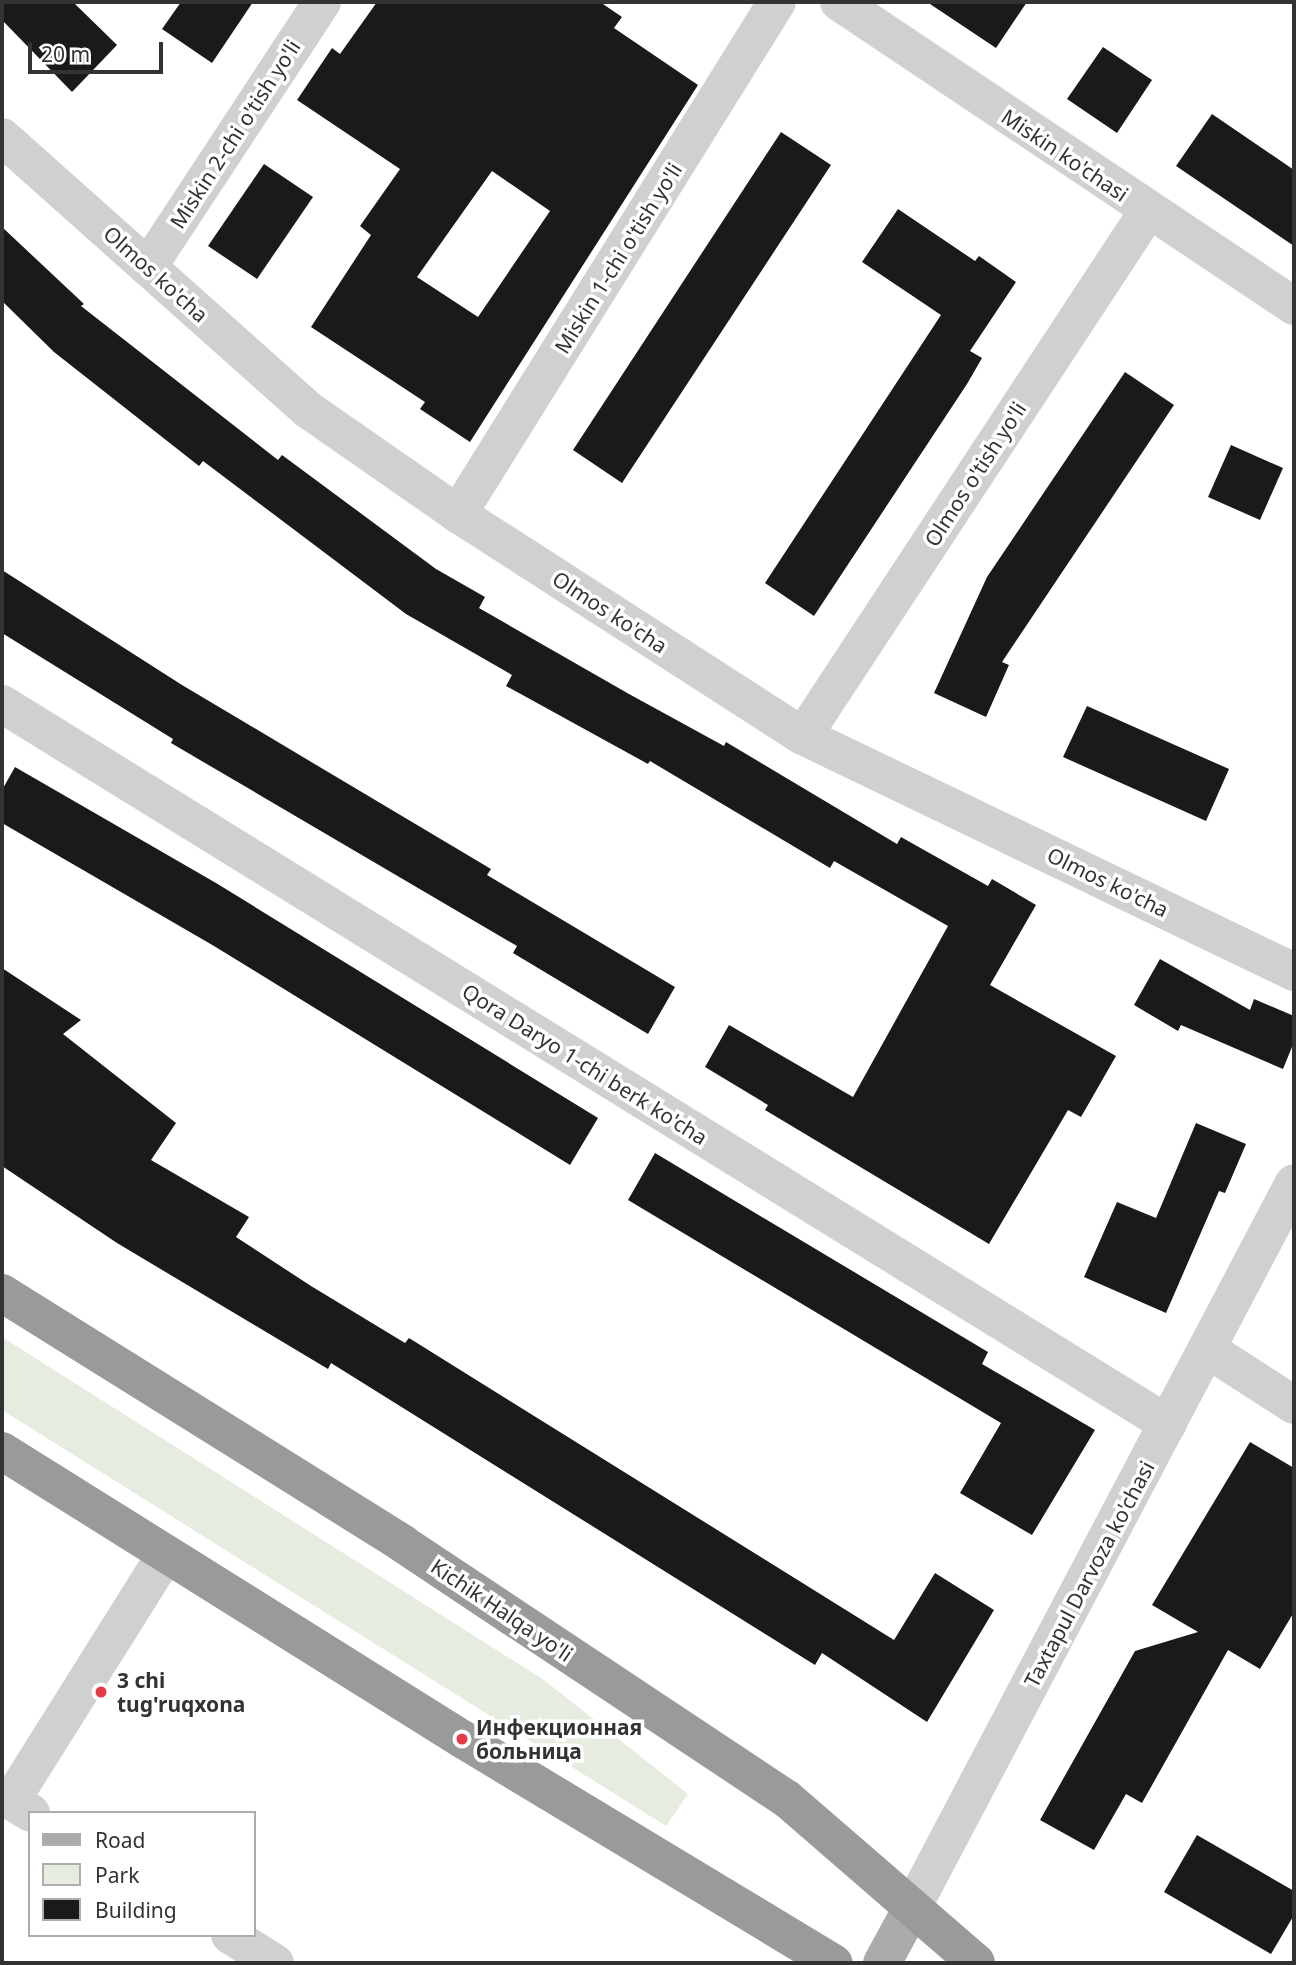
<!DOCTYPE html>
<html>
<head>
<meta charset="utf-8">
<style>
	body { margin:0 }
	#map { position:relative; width:1296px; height:1965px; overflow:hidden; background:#fff; font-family:"Noto Sans",sans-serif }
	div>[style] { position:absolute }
	.green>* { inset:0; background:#e6ecdf }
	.building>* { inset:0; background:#1a1a1a }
	.minor>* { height:38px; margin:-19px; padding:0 19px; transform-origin:19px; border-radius:19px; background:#d0d0d0 }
	.major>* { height:38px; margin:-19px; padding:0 19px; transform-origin:19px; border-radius:19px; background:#ababab }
	.highway>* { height:38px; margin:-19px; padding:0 19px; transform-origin:19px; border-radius:19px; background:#9a9a9a }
	.dots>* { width:19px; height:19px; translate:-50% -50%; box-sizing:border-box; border:4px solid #fff; border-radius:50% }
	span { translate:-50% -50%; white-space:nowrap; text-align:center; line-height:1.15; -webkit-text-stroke:7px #fff; paint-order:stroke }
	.street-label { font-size:21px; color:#333 }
	.poi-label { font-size:21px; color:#333; font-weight:700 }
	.left { translate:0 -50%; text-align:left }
	.frame { position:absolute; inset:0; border:4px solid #333; pointer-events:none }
	.legend { position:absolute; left:28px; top:1811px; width:228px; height:126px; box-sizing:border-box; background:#fff; border:2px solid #adadad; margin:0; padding:9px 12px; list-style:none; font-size:21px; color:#333 }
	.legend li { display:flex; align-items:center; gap:14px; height:35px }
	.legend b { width:35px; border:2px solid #adadad }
	.scale { position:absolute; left:28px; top:42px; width:135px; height:32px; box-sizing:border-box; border:4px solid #333; border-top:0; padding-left:9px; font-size:21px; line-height:24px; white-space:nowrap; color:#333; -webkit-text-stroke:5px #fff; paint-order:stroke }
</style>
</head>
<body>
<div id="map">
	<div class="green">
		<i style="clip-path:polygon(2px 1337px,544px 1680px,688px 1794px,666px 1826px,2px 1410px)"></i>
	</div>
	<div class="building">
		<i style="clip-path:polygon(2px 2px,73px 2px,117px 45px,72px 92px,2px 20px)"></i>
		<i style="clip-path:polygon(181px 2px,253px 2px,212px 63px,162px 29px)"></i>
		<i style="clip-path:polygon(evenodd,377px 2px,600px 2px,622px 17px,614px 28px,698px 85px,470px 442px,420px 409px,425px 402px,311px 327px,371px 235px,360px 226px,400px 169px,297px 100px,332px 48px,340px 54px,377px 2px,492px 171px,550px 211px,478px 317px,417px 277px,492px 171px)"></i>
		<i style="clip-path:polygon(927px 2px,1027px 2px,996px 48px)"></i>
		<i style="clip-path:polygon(1103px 47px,1152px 80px,1117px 133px,1067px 99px)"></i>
		<i style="clip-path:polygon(1212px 114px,1294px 170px,1294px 246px,1176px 166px)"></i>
		<i style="clip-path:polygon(781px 132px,831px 165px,622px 483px,573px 450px)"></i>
		<i style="clip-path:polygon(264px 164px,313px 197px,257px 279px,208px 246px)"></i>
		<i style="clip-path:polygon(898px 209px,975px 261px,979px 256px,1016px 282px,970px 351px,982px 358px,967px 384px,814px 616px,765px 583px,941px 315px,862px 262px)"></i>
		<i style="clip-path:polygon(2px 227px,84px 304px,81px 306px,278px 460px,282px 455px,436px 569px,485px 597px,479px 608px,629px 694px,724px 746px,726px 742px,897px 844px,901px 837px,988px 886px,992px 879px,1036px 905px,990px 985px,1116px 1056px,1081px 1117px,1068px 1110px,989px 1244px,765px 1110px,768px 1105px,705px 1067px,729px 1025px,853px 1097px,948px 926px,834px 861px,830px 868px,650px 761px,648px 764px,506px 686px,512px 675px,406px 614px,203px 461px,199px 466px,54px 352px,2px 301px)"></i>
		<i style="clip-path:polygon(1125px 372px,1174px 405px,1002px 662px,1009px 665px,986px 717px,934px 693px,987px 577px)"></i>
		<i style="clip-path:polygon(1231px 445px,1283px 468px,1260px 520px,1208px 497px)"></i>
		<i style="clip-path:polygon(2px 570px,182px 685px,491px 869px,487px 875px,675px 987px,648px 1034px,513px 953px,517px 946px,171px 743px,173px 739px,2px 633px)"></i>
		<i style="clip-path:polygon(1087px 706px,1229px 769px,1206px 821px,1063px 757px)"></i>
		<i style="clip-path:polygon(15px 767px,216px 883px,598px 1118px,570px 1165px,214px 946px,2px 823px,2px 790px)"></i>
		<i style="clip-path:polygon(1160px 959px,1250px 1010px,1254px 999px,1294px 1016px,1294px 1042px,1283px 1069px,1181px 1025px,1178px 1031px,1134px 1005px)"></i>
		<i style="clip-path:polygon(2px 968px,81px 1020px,63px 1034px,176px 1123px,151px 1160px,249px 1217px,236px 1237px,311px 1286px,405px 1343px,409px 1338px,894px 1640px,935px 1573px,994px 1610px,927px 1722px,822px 1653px,815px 1665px,331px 1363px,328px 1369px,117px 1243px,2px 1166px)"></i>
		<i style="clip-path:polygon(1196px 1123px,1246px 1144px,1225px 1193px,1219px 1191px,1166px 1313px,1084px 1277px,1117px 1202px,1156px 1218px)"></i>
		<i style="clip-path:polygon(655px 1153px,988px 1352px,982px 1364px,1095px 1430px,1032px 1535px,960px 1493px,1001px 1423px,628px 1200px)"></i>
		<i style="clip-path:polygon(1250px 1442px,1294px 1468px,1294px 1612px,1260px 1669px,1228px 1650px,1142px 1803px,1126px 1794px,1094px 1850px,1040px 1820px,1135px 1651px,1198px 1632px,1152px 1605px)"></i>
		<i style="clip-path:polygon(1197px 1835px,1294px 1891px,1294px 1915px,1271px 1954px,1164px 1892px)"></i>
	</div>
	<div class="minor">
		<i style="left:839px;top:2px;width:547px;rotate:33.75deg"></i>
		<i style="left:2px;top:137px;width:409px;rotate:41.7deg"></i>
		<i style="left:307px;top:409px;width:184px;rotate:34.8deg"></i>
		<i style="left:458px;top:514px;width:410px;rotate:32.8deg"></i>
		<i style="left:803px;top:736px;width:545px;rotate:25.67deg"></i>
		<i style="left:148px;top:267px;width:317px;rotate:-56.7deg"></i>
		<i style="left:458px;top:514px;width:603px;rotate:-58.08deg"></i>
		<i style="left:2px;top:704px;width:1370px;rotate:31.7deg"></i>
		<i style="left:803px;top:736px;width:628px;rotate:-56.69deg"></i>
		<i style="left:1207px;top:1349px;width:103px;rotate:32.8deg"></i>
		<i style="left:31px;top:1813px;width:23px;rotate:-149deg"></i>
		<i style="left:11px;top:1801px;width:292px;rotate:-57.9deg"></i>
		<i style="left:912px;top:1908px;width:819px;rotate:-62.22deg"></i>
		<i style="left:230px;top:1935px;width:53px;rotate:31.9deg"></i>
	</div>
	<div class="major">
		<i style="left:882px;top:1963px;width:63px;rotate:-61.4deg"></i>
	</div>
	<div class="highway">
		<i style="left:2px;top:1293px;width:473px;rotate:32deg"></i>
		<i style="left:403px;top:1544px;width:461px;rotate:33.6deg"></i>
		<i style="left:787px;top:1799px;width:250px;rotate:40.9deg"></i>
		<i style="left:2px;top:1451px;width:543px;rotate:32.05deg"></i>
		<i style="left:462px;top:1739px;width:434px;rotate:31.1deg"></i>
	</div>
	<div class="dots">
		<i style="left:101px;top:1692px;background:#e63946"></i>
		<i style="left:462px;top:1739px;background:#e63946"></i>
	</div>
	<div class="street-label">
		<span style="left:235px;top:134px;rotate:-57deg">Miskin 2-chi o'tish yo'li</span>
		<span style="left:1065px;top:155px;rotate:34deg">Miskin ko'chasi</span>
		<span style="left:618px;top:258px;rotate:-58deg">Miskin 1-chi o'tish yo'li</span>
		<span style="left:156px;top:274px;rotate:42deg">Olmos ko'cha</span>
		<span style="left:975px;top:474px;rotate:-57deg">Olmos o'tish yo'li</span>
		<span style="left:610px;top:612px;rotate:33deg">Olmos ko'cha</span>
		<span style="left:1108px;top:882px;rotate:26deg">Olmos ko'cha</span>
		<span style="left:585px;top:1064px;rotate:32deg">Qora Daryo 1-chi berk ko'cha</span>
		<span style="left:1089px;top:1574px;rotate:-62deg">Taxtapul Darvoza ko'chasi</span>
		<span style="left:502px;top:1610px;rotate:34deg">Kichik Halqa yo'li</span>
	</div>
	<div class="poi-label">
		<span class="left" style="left:117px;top:1692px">3 chi<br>tug'ruqxona</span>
		<span class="left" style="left:476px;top:1739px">Инфекционная<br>больница</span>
	</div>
	<div class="frame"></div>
	<ul class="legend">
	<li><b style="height:9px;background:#ababab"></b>Road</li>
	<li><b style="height:19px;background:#e6ecdf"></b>Park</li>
	<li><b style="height:19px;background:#1a1a1a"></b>Building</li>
	</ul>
	<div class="scale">20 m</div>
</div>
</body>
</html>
